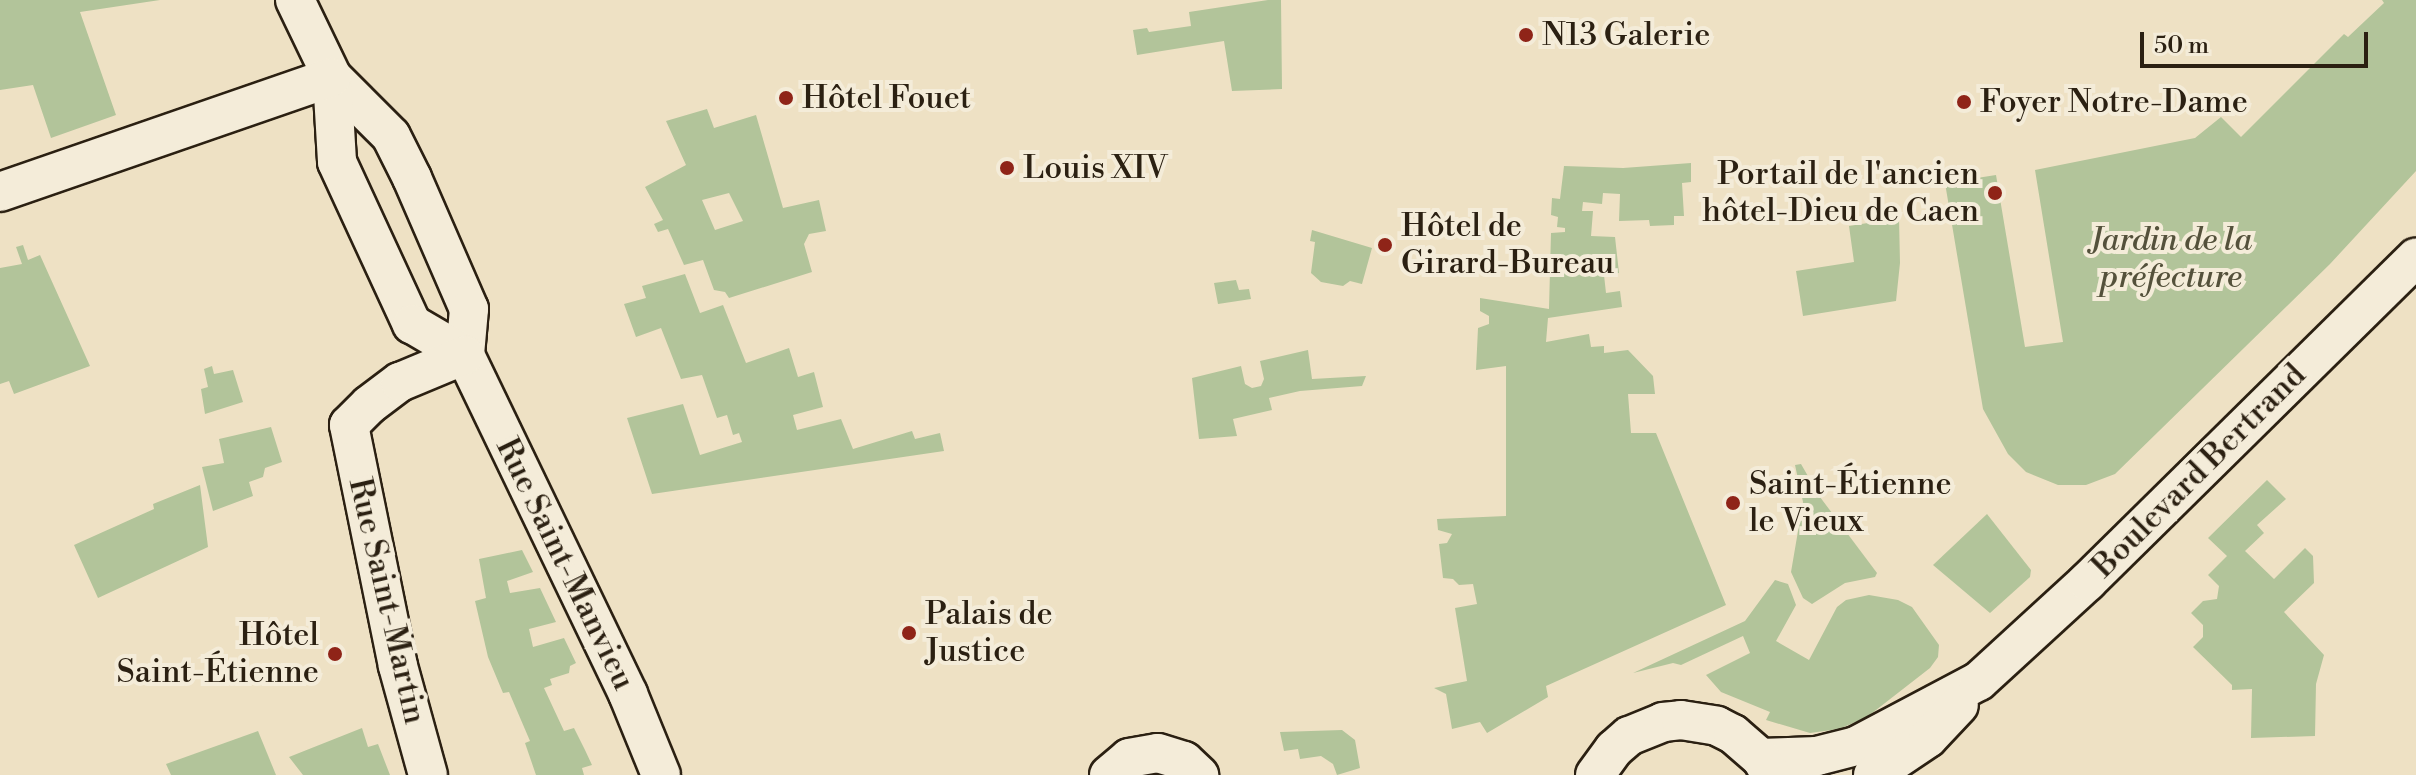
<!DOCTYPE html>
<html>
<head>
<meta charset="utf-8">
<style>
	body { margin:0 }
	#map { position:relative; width:2416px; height:775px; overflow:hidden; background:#eee1c4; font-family:"Libre Bodoni",serif }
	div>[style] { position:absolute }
	.green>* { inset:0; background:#b2c49a }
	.roads { filter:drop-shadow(2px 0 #2b2012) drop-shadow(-2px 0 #2b2012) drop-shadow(0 2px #2b2012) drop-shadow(0 -2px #2b2012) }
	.secondary>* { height:38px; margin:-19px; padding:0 19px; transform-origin:19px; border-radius:19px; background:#f4ecd9 }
	.dots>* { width:22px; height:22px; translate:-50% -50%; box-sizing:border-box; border:4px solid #f4ecd9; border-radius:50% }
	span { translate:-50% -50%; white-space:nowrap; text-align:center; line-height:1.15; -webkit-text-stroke:8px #f4ecd9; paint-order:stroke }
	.poi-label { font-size:32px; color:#2b2012 }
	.left { translate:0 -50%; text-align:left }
	.right { translate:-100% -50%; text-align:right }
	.park-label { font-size:32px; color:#54513b; font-style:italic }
	.street-label { font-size:32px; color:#2b2012 }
	.scale { position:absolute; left:2140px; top:32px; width:228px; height:36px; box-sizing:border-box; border:4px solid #2b2012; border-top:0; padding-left:10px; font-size:24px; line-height:28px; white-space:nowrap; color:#2b2012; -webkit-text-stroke:6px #f4ecd9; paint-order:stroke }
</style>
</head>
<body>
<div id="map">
	<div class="green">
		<i style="clip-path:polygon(0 0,160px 0,80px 12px,116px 115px,51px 138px,33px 85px,0 90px)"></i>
		<i style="clip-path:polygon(1268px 0,1281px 0,1282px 89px,1232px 91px,1224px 41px,1137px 55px,1133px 30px,1147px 28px,1149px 32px,1191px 26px,1189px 12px)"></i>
		<i style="clip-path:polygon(2382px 0,2416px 0,2416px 171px,2330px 264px,2115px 474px,2086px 485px,2058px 485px,2026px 472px,2008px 454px,1983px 409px,1945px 183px,1996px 175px,2025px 347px,2063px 342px,2035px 170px,2195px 138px,2221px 117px,2241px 137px,2344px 34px,2348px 37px,2384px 3px)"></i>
		<i style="clip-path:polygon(evenodd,707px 109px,714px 128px,756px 115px,783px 208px,819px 200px,826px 231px,809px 234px,804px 244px,812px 272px,729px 298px,725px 292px,714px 290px,703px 260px,684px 265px,668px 229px,658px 232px,654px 224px,663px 220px,645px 187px,686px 165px,666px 121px,707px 109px,729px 193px,743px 221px,715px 230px,702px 200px,729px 193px)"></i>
		<i style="clip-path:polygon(1691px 163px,1691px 182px,1682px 183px,1684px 216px,1674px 216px,1674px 225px,1650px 226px,1649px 220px,1619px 221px,1620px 194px,1603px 193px,1602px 204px,1583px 202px,1582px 211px,1593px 211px,1591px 236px,1615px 237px,1619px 273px,1604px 275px,1606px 293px,1620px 291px,1622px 307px,1548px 318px,1546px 342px,1589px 334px,1591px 347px,1604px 346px,1604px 353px,1628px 350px,1653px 376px,1655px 394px,1628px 394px,1631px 433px,1656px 433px,1726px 605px,1546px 686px,1548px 697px,1487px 733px,1480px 722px,1452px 729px,1446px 694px,1434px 688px,1467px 681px,1455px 608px,1477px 604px,1473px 584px,1459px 585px,1453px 579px,1443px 578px,1439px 544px,1447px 543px,1452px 534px,1438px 530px,1437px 519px,1506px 516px,1506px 366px,1476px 370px,1478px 328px,1489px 324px,1489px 316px,1480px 311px,1480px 298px,1549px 309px,1551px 233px,1565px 232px,1565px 228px,1557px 227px,1558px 217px,1551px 215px,1552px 198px,1560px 199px,1564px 166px,1623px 168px)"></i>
		<i style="clip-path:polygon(1899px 218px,1900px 263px,1896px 301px,1803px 316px,1796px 271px,1854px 262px,1849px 226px)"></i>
		<i style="clip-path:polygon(1312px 230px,1372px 248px,1362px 284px,1350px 281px,1343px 286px,1321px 282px,1311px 273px,1315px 242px,1310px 241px)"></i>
		<i style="clip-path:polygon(23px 245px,28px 260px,40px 255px,90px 366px,14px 394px,9px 381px,0 384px,0 268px,22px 264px,16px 247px)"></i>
		<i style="clip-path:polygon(685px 274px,700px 313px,723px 305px,746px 363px,789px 348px,798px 377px,814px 372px,823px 407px,793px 415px,797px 430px,841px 419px,853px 449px,912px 431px,915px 439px,940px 433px,944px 451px,652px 494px,627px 418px,683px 404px,700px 455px,742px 442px,739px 433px,733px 435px,727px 415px,717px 418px,702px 375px,681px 379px,661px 328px,636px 337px,624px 304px,646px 298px,642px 286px)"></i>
		<i style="clip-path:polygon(1236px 280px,1239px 290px,1249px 289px,1251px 299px,1218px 304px,1214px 283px)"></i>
		<i style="clip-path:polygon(1308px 350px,1312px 379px,1366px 376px,1362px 386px,1300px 391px,1269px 398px,1272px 410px,1233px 419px,1237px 436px,1199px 439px,1192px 378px,1241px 366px,1245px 384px,1252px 388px,1261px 386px,1264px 379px,1260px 361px)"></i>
		<i style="clip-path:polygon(212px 366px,214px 374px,233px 370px,243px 402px,205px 414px,201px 389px,208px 387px,204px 369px)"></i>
		<i style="clip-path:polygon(271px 427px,282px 462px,265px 468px,263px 477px,249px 482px,253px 496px,213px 511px,202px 467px,224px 463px,219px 439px)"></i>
		<i style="clip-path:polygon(1801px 464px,1820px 497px,1877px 573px,1875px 577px,1845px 583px,1812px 604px,1803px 598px,1791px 572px,1803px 502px,1795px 465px)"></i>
		<i style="clip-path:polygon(2267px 480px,2286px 499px,2257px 525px,2264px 533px,2245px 551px,2274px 579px,2305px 548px,2313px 556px,2314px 583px,2284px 612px,2324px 655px,2316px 684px,2315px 736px,2251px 738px,2252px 689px,2232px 690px,2232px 685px,2193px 647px,2203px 637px,2203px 625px,2191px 613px,2203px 601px,2217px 599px,2219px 586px,2208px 575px,2227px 556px,2208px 538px)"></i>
		<i style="clip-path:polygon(200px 485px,208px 547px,98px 598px,74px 545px,154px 509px,153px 504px)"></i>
		<i style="clip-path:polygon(1987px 514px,2031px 570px,2030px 577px,1990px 613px,1933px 565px)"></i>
		<i style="clip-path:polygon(522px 550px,533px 572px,507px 581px,510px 593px,540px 588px,556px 622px,529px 629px,533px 647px,564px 638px,576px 663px,570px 666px,569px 673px,550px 679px,552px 685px,544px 688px,564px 731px,574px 728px,585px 750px,592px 765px,582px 768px,584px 775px,536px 775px,525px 743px,530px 741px,509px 692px,503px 693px,488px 657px,475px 601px,486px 598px,479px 559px)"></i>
		<i style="clip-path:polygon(1775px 580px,1788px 584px,1796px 605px,1776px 641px,1809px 660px,1837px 607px,1846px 600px,1869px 595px,1898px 600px,1912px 607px,1939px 645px,1938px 657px,1930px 668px,1867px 717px,1839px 729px,1810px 733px,1766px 720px,1770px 712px,1721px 692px,1706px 675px,1750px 653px,1743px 636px,1681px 665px,1673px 663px,1633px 673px,1745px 621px)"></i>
		<i style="clip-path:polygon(362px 728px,368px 747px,378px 744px,390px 775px,303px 775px,289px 757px)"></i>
		<i style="clip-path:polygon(1342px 730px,1355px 740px,1360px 768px,1337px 775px,1333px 764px,1321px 756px,1300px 759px,1298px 749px,1284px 751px,1280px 732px)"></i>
		<i style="clip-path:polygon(258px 731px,276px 775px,171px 775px,166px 764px)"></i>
	</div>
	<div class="roads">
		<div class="secondary">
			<i style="left:295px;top:0;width:85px;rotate:64.3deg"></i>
			<i style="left:332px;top:77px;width:83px;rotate:45deg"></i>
			<i style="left:391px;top:136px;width:47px;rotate:63.4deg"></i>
			<i style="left:412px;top:178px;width:143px;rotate:66.5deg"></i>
			<i style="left:469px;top:309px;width:46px;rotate:95deg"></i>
			<i style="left:465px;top:355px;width:376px;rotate:64.3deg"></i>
			<i style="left:628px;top:694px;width:87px;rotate:67.8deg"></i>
			<i style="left:332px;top:77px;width:85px;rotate:86.6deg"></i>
			<i style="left:337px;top:162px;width:179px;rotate:65.2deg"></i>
			<i style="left:412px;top:324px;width:61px;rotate:30.3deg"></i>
			<i style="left:0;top:192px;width:351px;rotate:-19.1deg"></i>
			<i style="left:1761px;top:758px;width:56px;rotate:-2deg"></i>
			<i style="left:1817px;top:756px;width:40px;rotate:-14.4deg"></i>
			<i style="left:1856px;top:746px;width:139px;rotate:-27.9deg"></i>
			<i style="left:1979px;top:681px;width:147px;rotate:-42.5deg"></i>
			<i style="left:2087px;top:582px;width:462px;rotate:-44.6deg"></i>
			<i style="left:428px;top:775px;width:113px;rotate:-105.4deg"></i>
			<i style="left:398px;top:666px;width:246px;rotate:-101.5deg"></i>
			<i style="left:349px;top:425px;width:28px;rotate:-45deg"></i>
			<i style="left:369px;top:405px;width:39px;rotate:-37deg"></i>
			<i style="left:400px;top:382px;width:70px;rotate:-22.6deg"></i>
			<i style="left:1109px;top:775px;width:26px;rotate:-40deg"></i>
			<i style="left:1129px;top:758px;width:29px;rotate:-10deg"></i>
			<i style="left:1158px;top:753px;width:27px;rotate:17deg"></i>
			<i style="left:1184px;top:761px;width:21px;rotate:43deg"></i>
			<i style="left:1595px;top:775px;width:32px;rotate:-54deg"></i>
			<i style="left:1614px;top:749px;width:20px;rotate:-41deg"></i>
			<i style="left:1629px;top:736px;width:37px;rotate:-22deg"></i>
			<i style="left:1663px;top:722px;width:18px;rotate:-6deg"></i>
			<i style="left:1681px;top:720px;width:36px;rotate:9deg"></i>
			<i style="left:1717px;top:726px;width:18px;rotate:27deg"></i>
			<i style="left:1733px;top:734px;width:37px;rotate:41deg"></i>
			<i style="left:1761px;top:758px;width:20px;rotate:60deg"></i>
			<i style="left:1873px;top:775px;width:66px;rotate:-33.9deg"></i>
			<i style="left:1928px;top:738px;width:45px;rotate:-46.8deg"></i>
		</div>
	</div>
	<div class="dots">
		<i style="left:1526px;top:35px;background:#8f2418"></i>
		<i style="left:786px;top:98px;background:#8f2418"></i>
		<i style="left:1964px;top:102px;background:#8f2418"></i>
		<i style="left:1007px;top:168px;background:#8f2418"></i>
		<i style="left:1995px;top:193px;background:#8f2418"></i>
		<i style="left:1385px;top:245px;background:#8f2418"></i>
		<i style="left:1733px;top:503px;background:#8f2418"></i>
		<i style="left:909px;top:633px;background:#8f2418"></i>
		<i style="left:335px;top:654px;background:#8f2418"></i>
	</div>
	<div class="poi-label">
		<span class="left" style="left:1542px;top:35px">N13 Galerie</span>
		<span class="left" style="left:802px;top:98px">Hôtel Fouet</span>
		<span class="left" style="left:1980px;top:102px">Foyer Notre-Dame</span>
		<span class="left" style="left:1023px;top:168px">Louis XIV</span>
		<span class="right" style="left:1979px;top:193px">Portail de l'ancien<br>hôtel-Dieu de Caen</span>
		<span class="left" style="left:1401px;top:245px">Hôtel de<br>Girard-Bureau</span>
		<span class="left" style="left:1749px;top:503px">Saint-Étienne<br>le Vieux</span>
		<span class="left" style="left:925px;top:633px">Palais de<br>Justice</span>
		<span class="right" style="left:319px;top:654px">Hôtel<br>Saint-Étienne</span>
	</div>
	<div class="park-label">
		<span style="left:2171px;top:259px">Jardin de la<br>préfecture</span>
	</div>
	<div class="street-label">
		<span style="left:2199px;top:471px;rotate:-45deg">Boulevard Bertrand</span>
		<span style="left:565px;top:564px;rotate:64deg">Rue Saint-Manvieu</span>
		<span style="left:387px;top:601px;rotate:77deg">Rue Saint-Martin</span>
	</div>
	<div class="scale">50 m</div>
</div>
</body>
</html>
